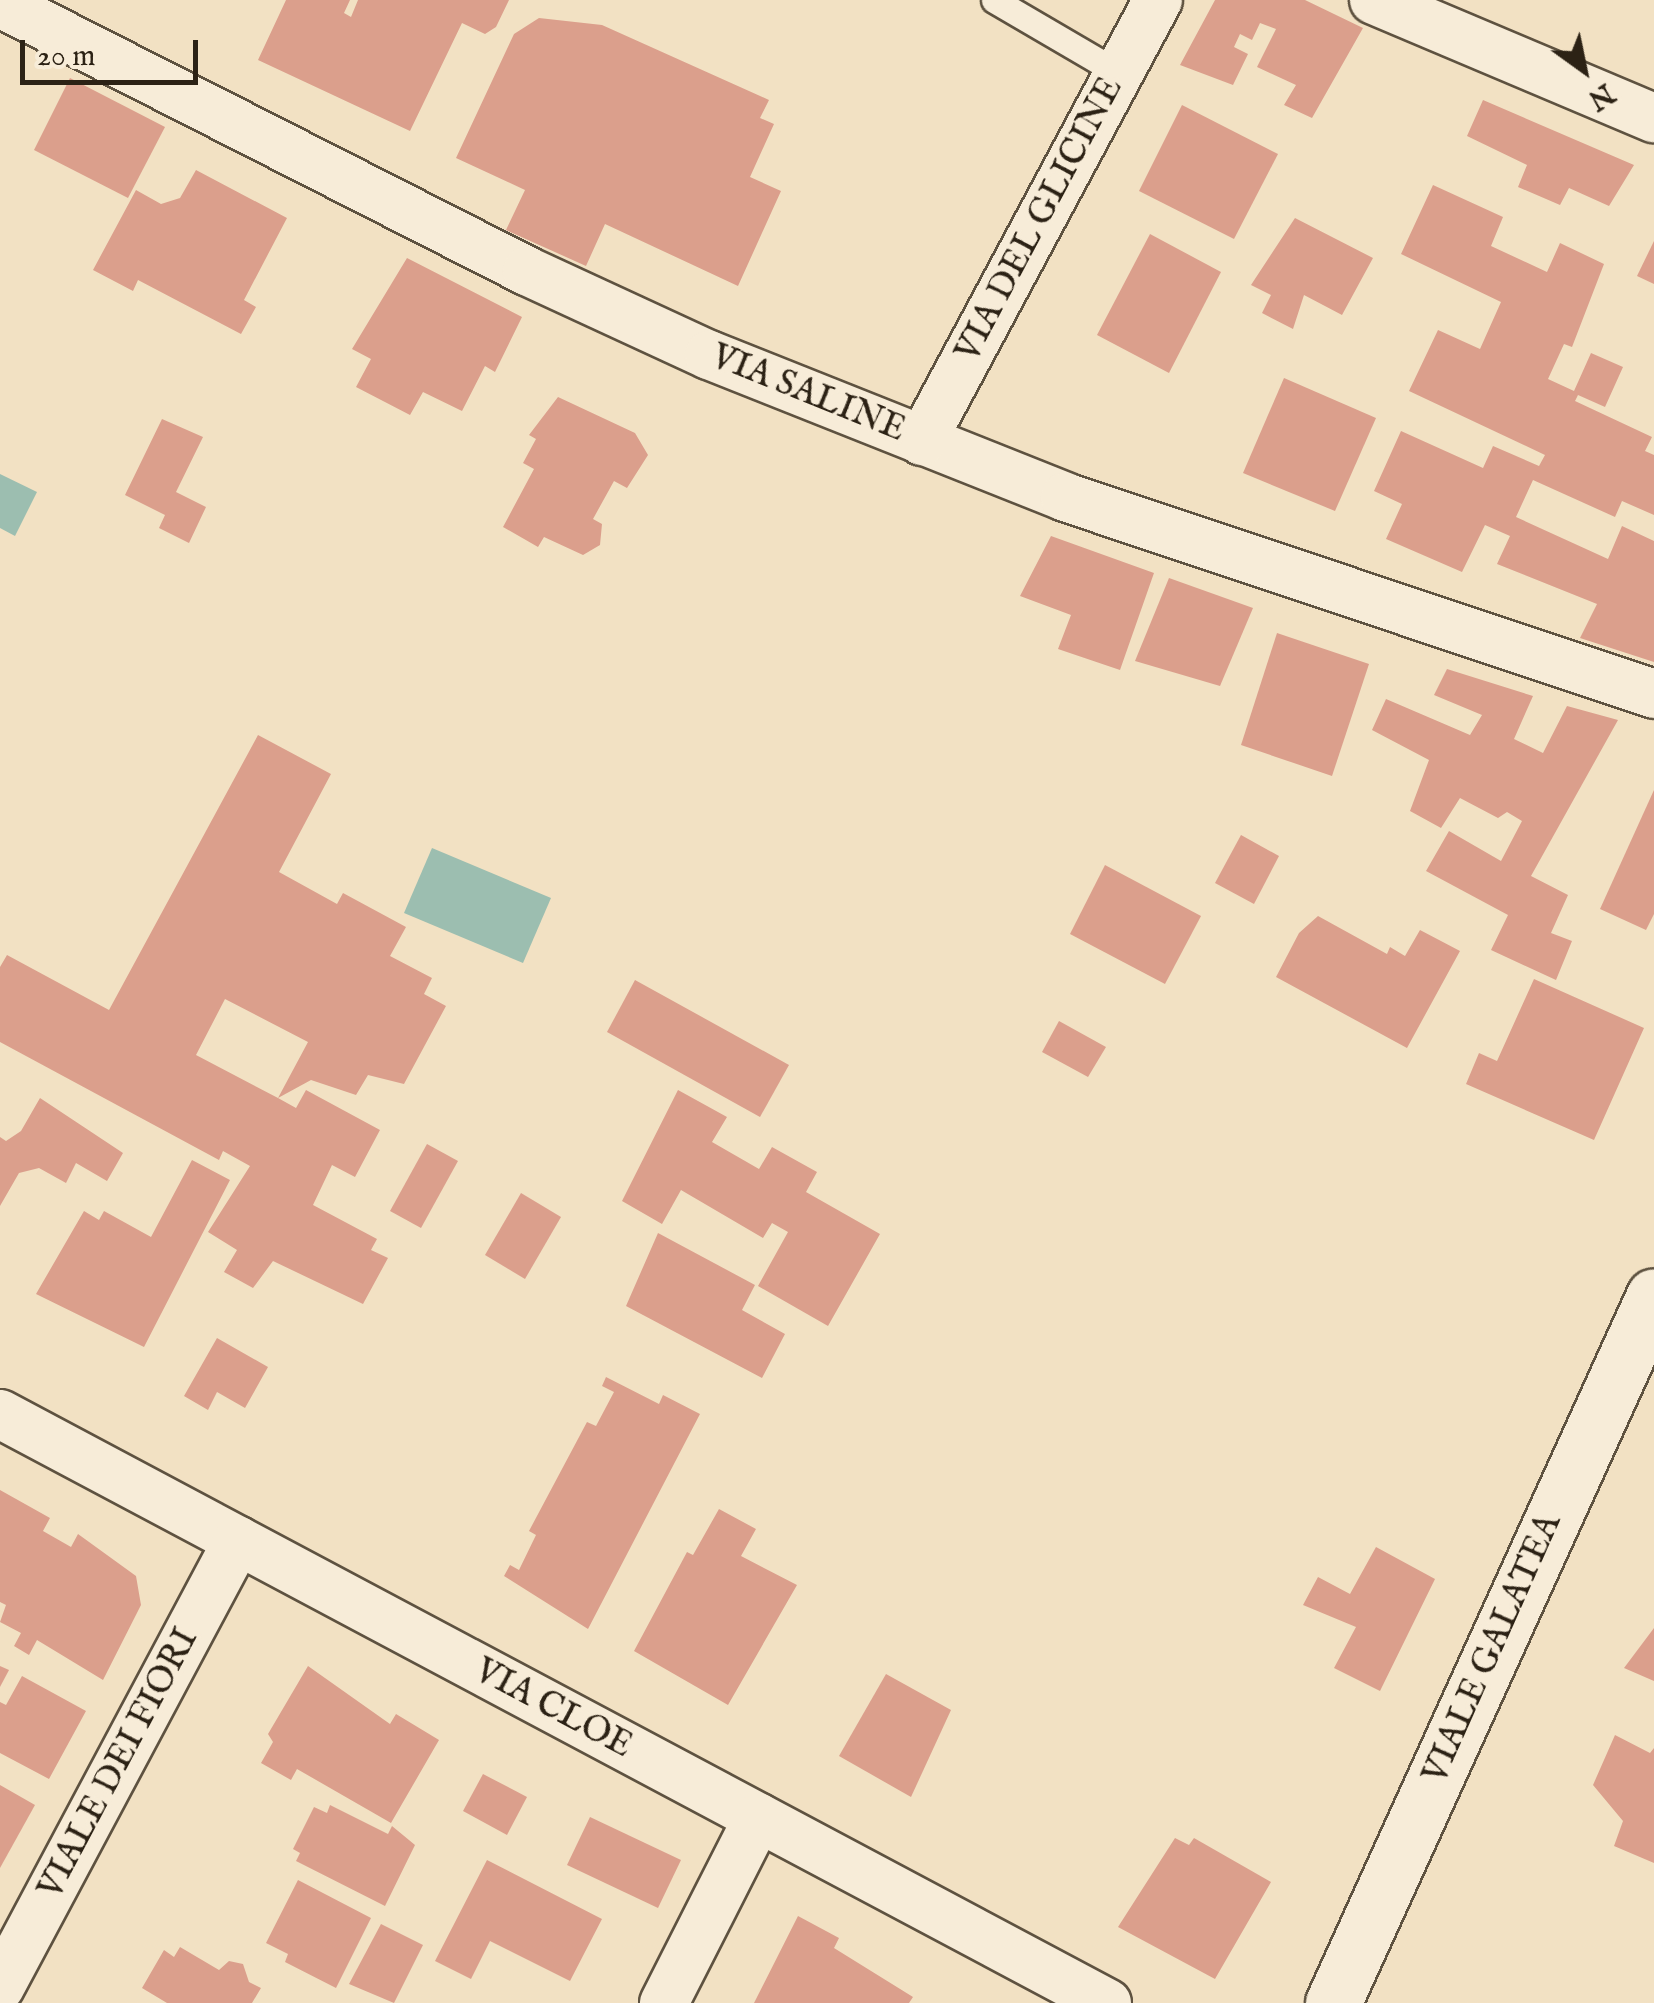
<!DOCTYPE html>
<html>
<head>
<meta charset="utf-8">
<style>
	body { margin:0 }
	#map { position:relative; width:1654px; height:2003px; overflow:hidden; background:#f2e1c3; font-family:"IM FELL English",serif }
	div>[style] { position:absolute }
	.water>* { inset:0; background:#9cbeb0 }
	.building>* { inset:0; background:#db9f8c }
	.roads { filter:drop-shadow(2px 0 #5e5240) drop-shadow(-2px 0 #5e5240) drop-shadow(0 2px #5e5240) drop-shadow(0 -2px #5e5240) }
	.service>* { height:25px; margin:-12.5px; padding:0 12.5px; transform-origin:12.5px; border-radius:12.5px; background:#f7ecd8 }
	.minor>* { height:48px; margin:-24px; padding:0 24px; transform-origin:24px; border-radius:24px; background:#f7ecd8 }
	.secondary>* { height:55px; margin:-27.5px; padding:0 27.5px; transform-origin:27.5px; border-radius:27.5px; background:#f7ecd8 }
	span { translate:-50% -50%; white-space:nowrap; text-align:center; line-height:1.15; -webkit-text-stroke:9px #f7ecd8; paint-order:stroke }
	.street-label { font-size:35px; color:#2c2215 }
	.north { position:absolute; left:1534px; top:20px; width:100px; height:100px; -webkit-text-stroke:8px #f7ecd8; paint-order:stroke; rotate:147deg; font-size:28px; font-weight:700; line-height:40px; text-align:center; color:#2c2215 }
	.north::after { content:''; display:block; margin:auto; width:35px; height:45px; background:#2c2215; clip-path:polygon(50% 0,100% 100%,50% 72%,0 100%) }
	.scale { position:absolute; left:20px; top:40px; width:178px; height:45px; box-sizing:border-box; border:5px solid #2c2215; border-top:0; padding-left:12px; font-size:30px; line-height:35px; white-space:nowrap; color:#2c2215; -webkit-text-stroke:8px #f7ecd8; paint-order:stroke }
</style>
</head>
<body>
<div id="map">
	<div class="water">
		<i style="clip-path:polygon(0 474px,37px 492px,15px 536px,0 528px)"></i>
		<i style="clip-path:polygon(432px 848px,551px 898px,523px 963px,404px 913px)"></i>
	</div>
	<div class="building">
		<i style="clip-path:polygon(286px 0,350px 0,344px 13px,351px 17px,358px 0,509px 0,496px 27px,485px 34px,462px 23px,410px 131px,258px 60px)"></i>
		<i style="clip-path:polygon(1215px 0,1305px 0,1363px 28px,1312px 118px,1284px 105px,1296px 85px,1257px 67px,1276px 29px,1260px 23px,1252px 40px,1240px 34px,1234px 47px,1248px 54px,1233px 85px,1180px 65px)"></i>
		<i style="clip-path:polygon(539px 18px,602px 25px,769px 100px,760px 118px,774px 124px,750px 177px,781px 191px,738px 286px,605px 224px,586px 266px,506px 230px,525px 190px,456px 158px,514px 34px)"></i>
		<i style="clip-path:polygon(70px 78px,165px 127px,128px 198px,34px 150px)"></i>
		<i style="clip-path:polygon(1483px 100px,1634px 165px,1609px 206px,1569px 188px,1560px 205px,1518px 187px,1527px 165px,1467px 136px)"></i>
		<i style="clip-path:polygon(1182px 105px,1278px 154px,1234px 239px,1139px 191px)"></i>
		<i style="clip-path:polygon(196px 170px,287px 218px,244px 300px,256px 307px,241px 334px,138px 280px,133px 291px,93px 270px,136px 190px,161px 204px,180px 198px)"></i>
		<i style="clip-path:polygon(1433px 185px,1503px 217px,1491px 246px,1547px 272px,1560px 243px,1604px 264px,1572px 347px,1564px 344px,1548px 379px,1574px 391px,1591px 353px,1623px 367px,1605px 407px,1578px 395px,1575px 401px,1652px 437px,1645px 451px,1654px 455px,1654px 515px,1622px 501px,1615px 517px,1533px 480px,1516px 517px,1608px 559px,1622px 526px,1654px 541px,1654px 662px,1580px 638px,1597px 604px,1497px 564px,1510px 536px,1485px 525px,1462px 572px,1386px 539px,1402px 504px,1374px 491px,1401px 431px,1483px 468px,1493px 446px,1539px 466px,1545px 455px,1409px 391px,1438px 330px,1480px 349px,1501px 302px,1401px 254px)"></i>
		<i style="clip-path:polygon(1295px 218px,1373px 258px,1342px 315px,1304px 295px,1293px 329px,1262px 313px,1271px 295px,1251px 285px)"></i>
		<i style="clip-path:polygon(1150px 234px,1221px 272px,1169px 373px,1097px 335px)"></i>
		<i style="clip-path:polygon(1654px 241px,1654px 284px,1637px 276px)"></i>
		<i style="clip-path:polygon(407px 258px,522px 317px,495px 372px,485px 366px,462px 411px,423px 392px,410px 415px,356px 387px,371px 359px,352px 349px)"></i>
		<i style="clip-path:polygon(1284px 378px,1376px 418px,1335px 511px,1243px 473px)"></i>
		<i style="clip-path:polygon(558px 397px,635px 433px,648px 455px,627px 488px,614px 481px,593px 519px,602px 524px,600px 545px,583px 555px,544px 537px,538px 547px,503px 527px,534px 469px,523px 463px,536px 439px,529px 435px)"></i>
		<i style="clip-path:polygon(162px 419px,203px 437px,176px 492px,206px 507px,189px 543px,159px 528px,165px 515px,125px 495px)"></i>
		<i style="clip-path:polygon(1051px 536px,1154px 573px,1120px 670px,1058px 649px,1071px 615px,1020px 596px)"></i>
		<i style="clip-path:polygon(1169px 578px,1253px 608px,1220px 686px,1135px 661px)"></i>
		<i style="clip-path:polygon(1277px 633px,1369px 664px,1332px 776px,1241px 745px)"></i>
		<i style="clip-path:polygon(1447px 669px,1533px 696px,1514px 739px,1543px 753px,1567px 706px,1618px 720px,1531px 876px,1568px 895px,1551px 933px,1572px 941px,1556px 980px,1491px 950px,1508px 915px,1426px 871px,1449px 831px,1501px 861px,1522px 821px,1507px 812px,1498px 818px,1460px 798px,1441px 828px,1410px 811px,1429px 760px,1372px 730px,1386px 699px,1470px 735px,1482px 715px,1434px 695px)"></i>
		<i style="clip-path:polygon(evenodd,258px 735px,331px 774px,279px 872px,337px 904px,343px 893px,406px 927px,390px 956px,432px 978px,424px 994px,446px 1006px,404px 1084px,368px 1075px,356px 1095px,311px 1080px,278px 1098px,296px 1108px,306px 1090px,380px 1130px,355px 1177px,332px 1165px,313px 1205px,377px 1239px,371px 1250px,388px 1258px,363px 1304px,273px 1261px,253px 1288px,224px 1272px,237px 1250px,208px 1232px,250px 1166px,223px 1151px,219px 1160px,0 1042px,0 967px,7px 955px,109px 1010px,258px 735px,225px 999px,308px 1042px,278px 1098px,196px 1055px,225px 999px)"></i>
		<i style="clip-path:polygon(1654px 790px,1654px 914px,1646px 930px,1600px 909px)"></i>
		<i style="clip-path:polygon(1241px 835px,1279px 856px,1254px 904px,1215px 883px)"></i>
		<i style="clip-path:polygon(1105px 865px,1201px 916px,1165px 984px,1070px 934px)"></i>
		<i style="clip-path:polygon(1318px 916px,1387px 954px,1390px 947px,1405px 956px,1420px 930px,1460px 951px,1407px 1048px,1276px 977px,1299px 933px)"></i>
		<i style="clip-path:polygon(1534px 979px,1644px 1028px,1594px 1140px,1466px 1084px,1479px 1053px,1497px 1061px)"></i>
		<i style="clip-path:polygon(635px 980px,789px 1065px,760px 1117px,607px 1032px)"></i>
		<i style="clip-path:polygon(1059px 1021px,1106px 1047px,1088px 1077px,1042px 1052px)"></i>
		<i style="clip-path:polygon(678px 1090px,727px 1117px,712px 1142px,759px 1169px,772px 1147px,817px 1172px,806px 1192px,880px 1234px,828px 1326px,758px 1286px,788px 1232px,772px 1223px,763px 1238px,681px 1190px,662px 1224px,622px 1201px)"></i>
		<i style="clip-path:polygon(40px 1098px,123px 1153px,107px 1181px,76px 1163px,66px 1183px,39px 1168px,19px 1173px,0 1206px,0 1137px,6px 1141px,21px 1131px)"></i>
		<i style="clip-path:polygon(427px 1144px,458px 1161px,421px 1228px,390px 1211px)"></i>
		<i style="clip-path:polygon(192px 1160px,230px 1180px,144px 1347px,36px 1294px,84px 1211px,99px 1220px,104px 1211px,151px 1237px)"></i>
		<i style="clip-path:polygon(521px 1193px,561px 1217px,525px 1279px,485px 1255px)"></i>
		<i style="clip-path:polygon(658px 1233px,755px 1285px,742px 1310px,785px 1334px,762px 1378px,626px 1306px)"></i>
		<i style="clip-path:polygon(217px 1338px,268px 1367px,245px 1408px,217px 1392px,208px 1410px,184px 1396px)"></i>
		<i style="clip-path:polygon(606px 1377px,659px 1404px,663px 1395px,700px 1414px,588px 1629px,504px 1576px,510px 1565px,519px 1570px,536px 1535px,529px 1531px,587px 1422px,596px 1426px,614px 1392px,602px 1386px)"></i>
		<i style="clip-path:polygon(0 1490px,50px 1518px,43px 1531px,71px 1547px,78px 1534px,136px 1576px,141px 1605px,103px 1680px,37px 1640px,29px 1655px,14px 1646px,21px 1633px,0 1622px,6px 1605px,0 1602px)"></i>
		<i style="clip-path:polygon(719px 1509px,756px 1529px,741px 1556px,797px 1585px,728px 1705px,634px 1651px,687px 1552px,693px 1555px)"></i>
		<i style="clip-path:polygon(1376px 1547px,1435px 1579px,1380px 1691px,1334px 1668px,1356px 1627px,1303px 1605px,1318px 1577px,1350px 1594px)"></i>
		<i style="clip-path:polygon(1654px 1628px,1654px 1681px,1624px 1668px)"></i>
		<i style="clip-path:polygon(0 1666px,9px 1670px,0 1687px)"></i>
		<i style="clip-path:polygon(308px 1666px,390px 1724px,396px 1714px,439px 1740px,391px 1823px,297px 1769px,291px 1780px,261px 1763px,273px 1742px,268px 1734px)"></i>
		<i style="clip-path:polygon(886px 1674px,951px 1710px,911px 1797px,839px 1756px)"></i>
		<i style="clip-path:polygon(22px 1676px,86px 1711px,49px 1779px,0 1753px,0 1702px,6px 1705px)"></i>
		<i style="clip-path:polygon(1615px 1735px,1650px 1753px,1654px 1748px,1654px 1863px,1614px 1846px,1623px 1821px,1593px 1785px)"></i>
		<i style="clip-path:polygon(483px 1774px,527px 1797px,507px 1835px,463px 1811px)"></i>
		<i style="clip-path:polygon(0 1785px,35px 1805px,0 1868px)"></i>
		<i style="clip-path:polygon(330px 1805px,388px 1834px,392px 1826px,415px 1845px,385px 1906px,296px 1861px,300px 1853px,293px 1849px,314px 1807px,327px 1813px)"></i>
		<i style="clip-path:polygon(590px 1817px,681px 1860px,658px 1908px,567px 1865px)"></i>
		<i style="clip-path:polygon(1175px 1838px,1189px 1845px,1194px 1838px,1271px 1882px,1215px 1979px,1118px 1927px)"></i>
		<i style="clip-path:polygon(487px 1860px,602px 1919px,570px 1981px,490px 1941px,471px 1979px,435px 1961px)"></i>
		<i style="clip-path:polygon(298px 1880px,371px 1918px,336px 1988px,285px 1962px,288px 1954px,266px 1943px)"></i>
		<i style="clip-path:polygon(798px 1916px,839px 1938px,834px 1948px,913px 1997px,909px 2003px,754px 2003px)"></i>
		<i style="clip-path:polygon(381px 1924px,423px 1945px,394px 2003px,349px 1984px)"></i>
		<i style="clip-path:polygon(180px 1947px,219px 1970px,229px 1961px,243px 1964px,249px 1982px,261px 1988px,252px 2003px,167px 2003px,142px 1988px,164px 1950px,174px 1957px)"></i>
	</div>
	<div class="roads">
		<div class="service">
			<i style="left:994px;top:0;width:145px;rotate:30.3deg"></i>
		</div>
		<div class="minor">
			<i style="left:1374px;top:0;width:304px;rotate:22.9deg"></i>
			<i style="left:0;top:3px;width:591px;rotate:26.96deg"></i>
			<i style="left:527px;top:271px;width:200px;rotate:24.8deg"></i>
			<i style="left:709px;top:355px;width:383px;rotate:21.7deg"></i>
			<i style="left:1065px;top:497px;width:621px;rotate:18.49deg"></i>
			<i style="left:922px;top:441px;width:500px;rotate:-61.85deg"></i>
			<i style="left:0;top:1414px;width:1254px;rotate:28.02deg"></i>
			<i style="left:0;top:1987px;width:506px;rotate:-61.97deg"></i>
			<i style="left:664px;top:2003px;width:208px;rotate:-63.1deg"></i>
		</div>
		<div class="secondary">
			<i style="left:1333px;top:2003px;width:776px;rotate:-65.58deg"></i>
		</div>
	</div>
	<div class="street-label">
		<span style="left:1040px;top:220px;rotate:-62deg">VIA DEL GLICINE</span>
		<span style="left:808px;top:394px;rotate:22deg">VIA SALINE</span>
		<span style="left:1493px;top:1649px;rotate:-66deg">VIALE GALATEA</span>
		<span style="left:553px;top:1709px;rotate:28deg">VIA CLOE</span>
		<span style="left:119px;top:1764px;rotate:-62deg">VIALE DEI FIORI</span>
	</div>
	<div class="north">N</div>
	<div class="scale">20 m</div>
</div>
</body>
</html>
